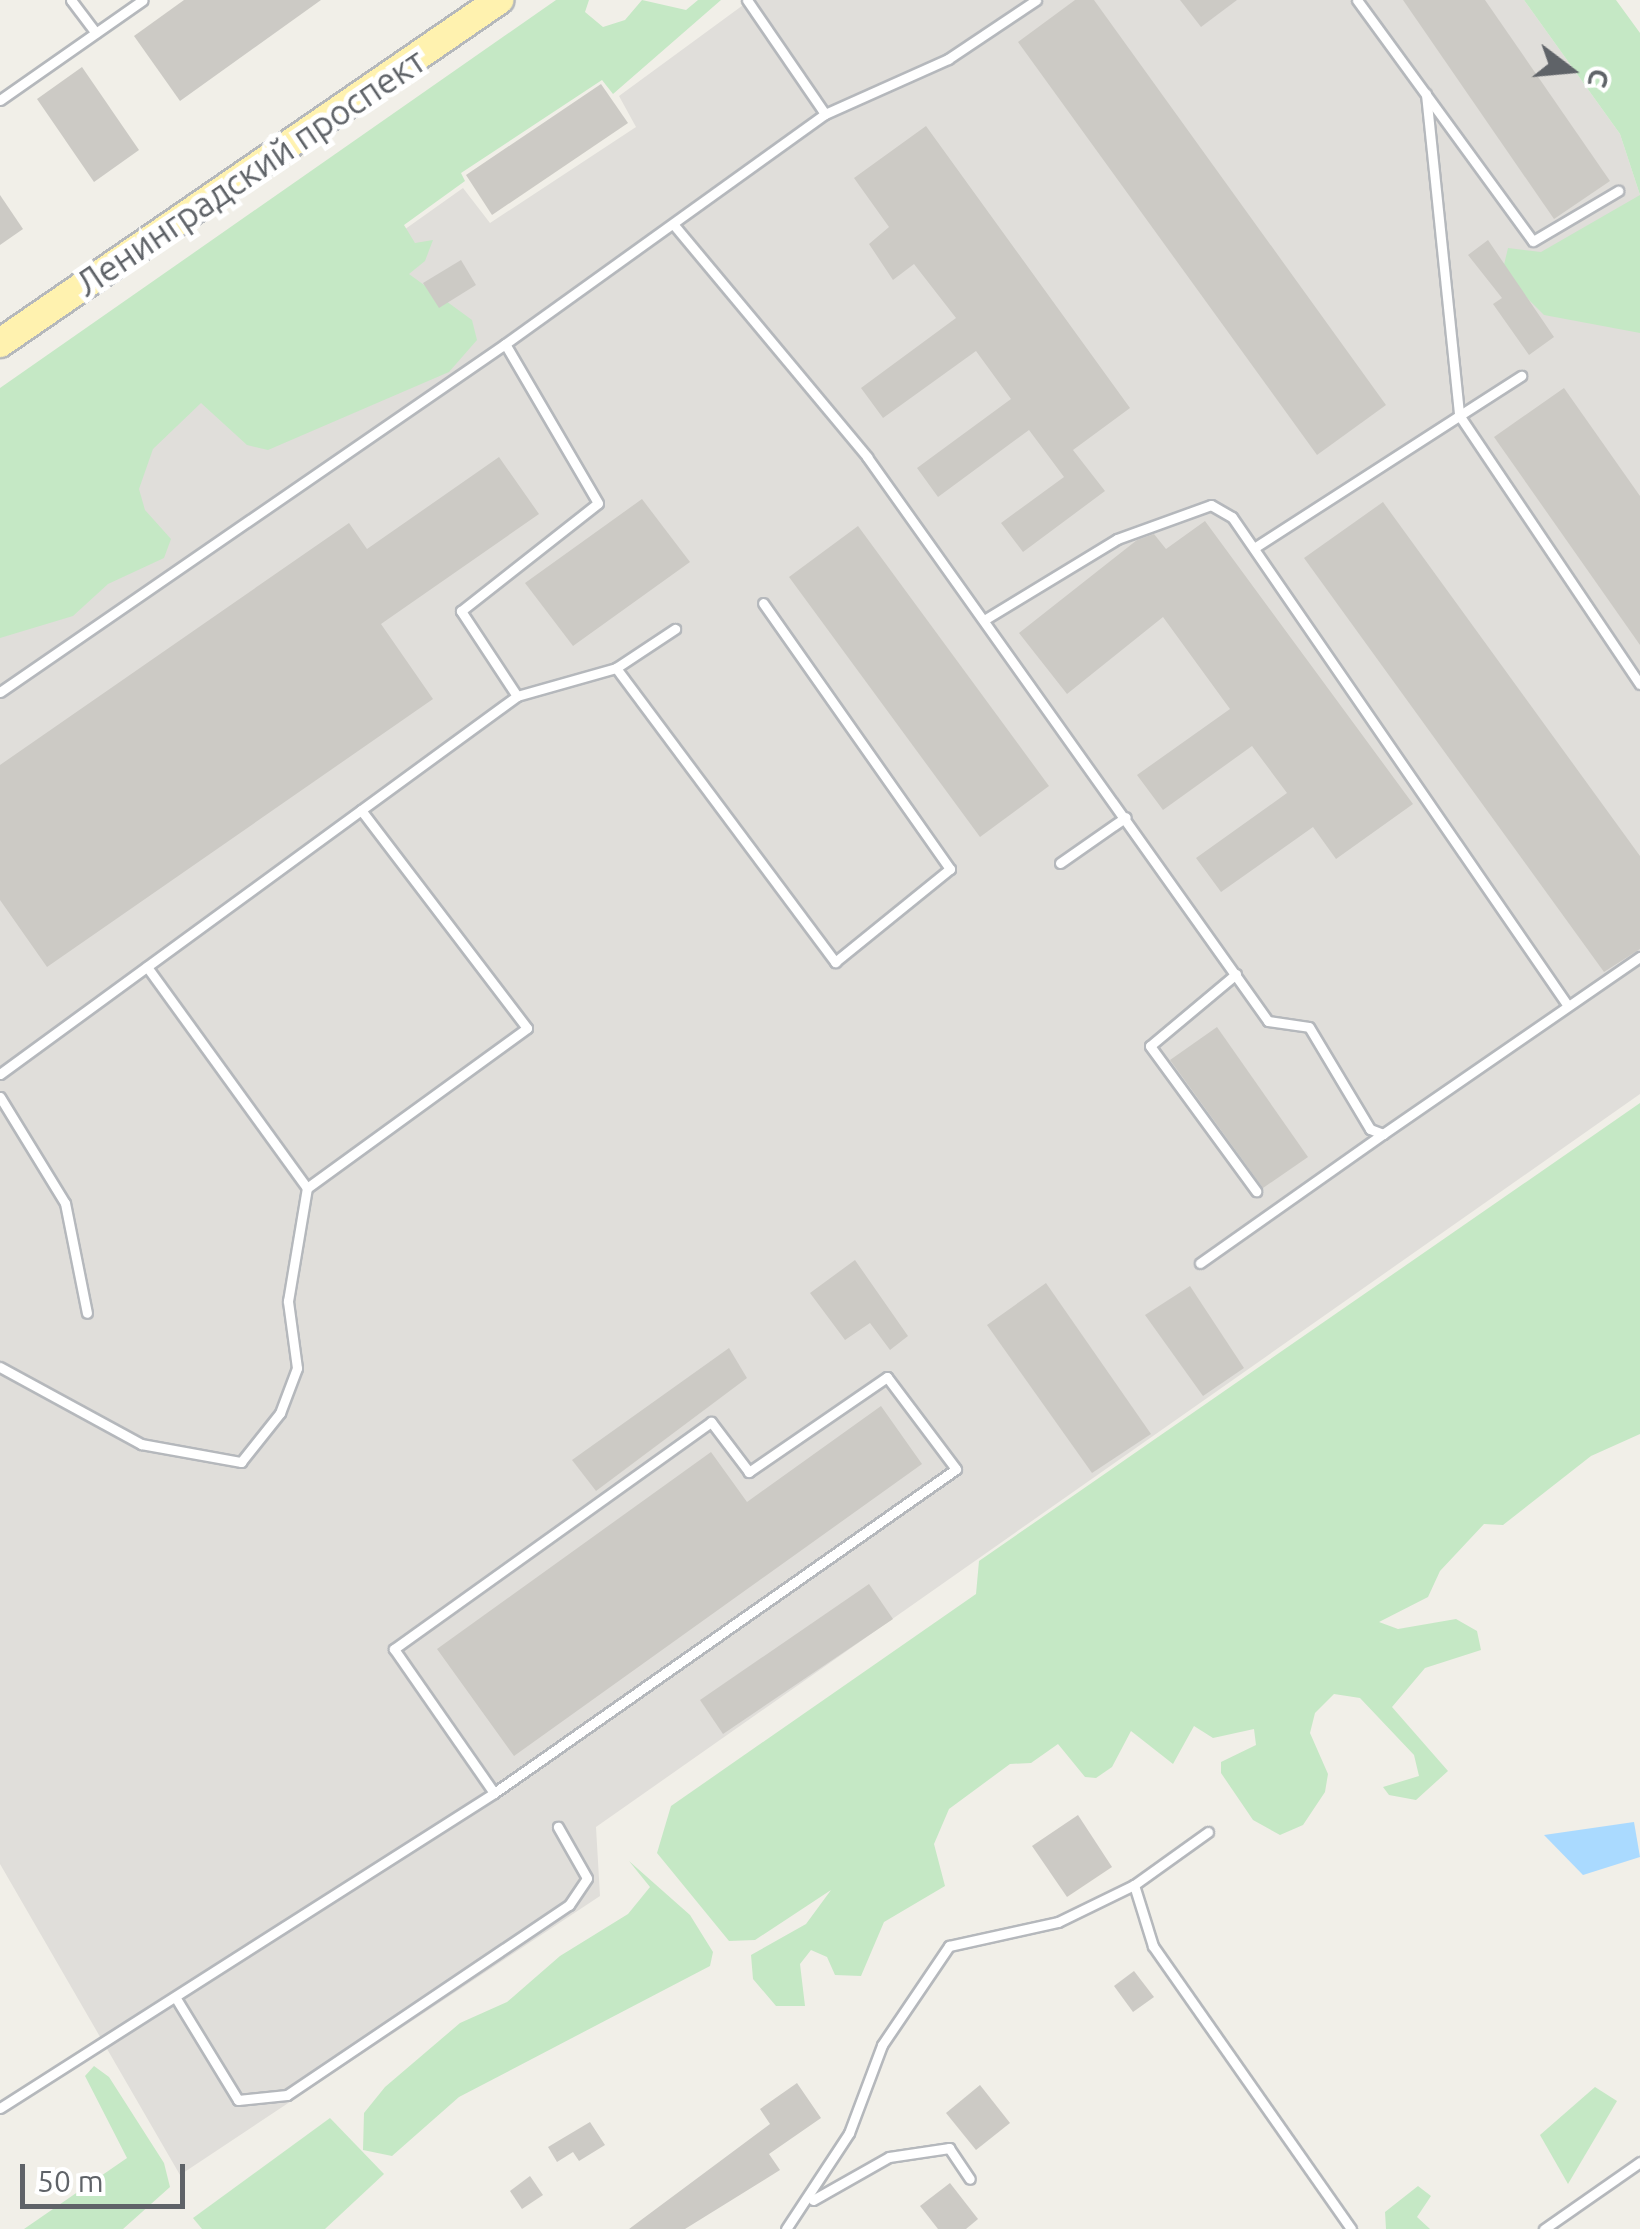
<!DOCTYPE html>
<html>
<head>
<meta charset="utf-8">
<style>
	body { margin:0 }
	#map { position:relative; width:1640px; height:2229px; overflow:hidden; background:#f1efe8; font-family:Ubuntu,sans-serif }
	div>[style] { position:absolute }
	.industrial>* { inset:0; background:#e0deda }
	.green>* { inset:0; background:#c5e8c5 }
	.water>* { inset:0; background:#aadaff }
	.building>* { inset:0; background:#cccac5 }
	.roads { filter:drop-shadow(2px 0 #b5b8bc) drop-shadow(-2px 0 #b5b8bc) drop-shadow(0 2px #b5b8bc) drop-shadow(0 -2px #b5b8bc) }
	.service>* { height:9px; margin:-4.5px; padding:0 4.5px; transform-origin:4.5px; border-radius:4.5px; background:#fff }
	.primary>* { height:28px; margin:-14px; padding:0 14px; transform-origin:14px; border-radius:14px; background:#fff2af }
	span { translate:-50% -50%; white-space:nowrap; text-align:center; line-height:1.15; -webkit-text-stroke:10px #fff; paint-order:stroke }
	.street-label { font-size:35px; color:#5f6368 }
	.north { position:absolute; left:1520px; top:20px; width:100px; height:100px; -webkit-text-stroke:8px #fff; paint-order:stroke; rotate:106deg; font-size:28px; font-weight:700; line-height:40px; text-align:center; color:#5f6368 }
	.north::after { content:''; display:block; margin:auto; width:35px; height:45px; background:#5f6368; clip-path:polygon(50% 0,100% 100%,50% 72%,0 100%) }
	.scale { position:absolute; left:20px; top:2164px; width:165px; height:45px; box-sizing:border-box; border:5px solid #5f6368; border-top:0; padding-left:12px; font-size:30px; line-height:35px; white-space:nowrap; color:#5f6368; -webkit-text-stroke:8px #fff; paint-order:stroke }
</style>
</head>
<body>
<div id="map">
	<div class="industrial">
		<i style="clip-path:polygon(750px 0,1524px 0,1620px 134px,1640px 195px,1640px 1094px,596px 1827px,600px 1896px,180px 2175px,0 1864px,0 517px,463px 188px,490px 223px,636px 127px,619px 96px)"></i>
	</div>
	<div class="green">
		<i style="clip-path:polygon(556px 0,589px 0,585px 12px,603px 27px,625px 20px,642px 0,686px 10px,698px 0,721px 0,613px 94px,602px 80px,461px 173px,465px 181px,404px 225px,415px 243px,433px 240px,425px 261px,409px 274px,472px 320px,477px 340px,449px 372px,268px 450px,247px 445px,201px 403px,153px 449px,139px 489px,145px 510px,171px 539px,164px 558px,108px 584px,73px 616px,0 638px,0 388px)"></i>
		<i style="clip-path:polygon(1524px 0,1616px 0,1640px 33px,1640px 333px,1544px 315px,1502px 273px,1508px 248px,1541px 252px,1640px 195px,1620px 134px)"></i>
		<i style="clip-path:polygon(1640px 1103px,1640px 1434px,1591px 1456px,1503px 1525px,1484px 1524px,1440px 1571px,1428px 1597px,1379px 1622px,1398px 1629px,1456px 1619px,1477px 1631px,1481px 1650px,1425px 1668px,1392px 1707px,1448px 1771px,1416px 1800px,1389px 1795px,1383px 1787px,1419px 1776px,1414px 1755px,1360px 1698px,1334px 1694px,1315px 1713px,1310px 1733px,1328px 1774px,1325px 1792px,1303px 1825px,1280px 1835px,1253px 1820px,1221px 1773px,1221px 1762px,1256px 1745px,1254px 1729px,1213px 1738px,1194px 1726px,1173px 1764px,1131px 1731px,1112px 1767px,1096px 1778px,1085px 1777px,1058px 1744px,1031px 1763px,1010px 1764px,949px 1809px,934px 1844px,945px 1886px,884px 1922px,861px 1976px,835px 1975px,827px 1957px,811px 1950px,800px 1964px,805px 2006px,776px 2006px,753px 1979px,751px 1955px,806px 1924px,831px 1890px,755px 1940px,729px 1941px,657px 1853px,671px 1806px,976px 1594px,979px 1561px)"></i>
		<i style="clip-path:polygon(629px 1861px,690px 1915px,713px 1952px,710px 1966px,459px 2097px,392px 2156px,363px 2150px,364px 2113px,385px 2087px,460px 2023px,507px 2002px,560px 1956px,628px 1914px,650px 1887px)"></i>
		<i style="clip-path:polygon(94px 2066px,109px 2077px,164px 2163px,170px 2187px,123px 2229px,24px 2229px,127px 2158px,85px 2076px)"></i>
		<i style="clip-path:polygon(1595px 2087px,1617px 2101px,1568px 2184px,1540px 2135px)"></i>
		<i style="clip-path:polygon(330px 2118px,384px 2174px,325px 2229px,202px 2229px,193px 2218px)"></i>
		<i style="clip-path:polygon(1418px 2186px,1431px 2196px,1417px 2217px,1430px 2229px,1386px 2229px,1385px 2212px)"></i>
	</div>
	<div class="water">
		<i style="clip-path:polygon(1634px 1822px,1640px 1857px,1583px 1875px,1544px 1835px)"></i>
	</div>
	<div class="building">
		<i style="clip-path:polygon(184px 0,321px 0,180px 101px,134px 36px)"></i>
		<i style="clip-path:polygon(1075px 0,1094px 0,1386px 405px,1317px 455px,1018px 42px)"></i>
		<i style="clip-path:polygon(1180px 0,1237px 0,1201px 27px)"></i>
		<i style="clip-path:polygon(1403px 0,1485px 0,1610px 181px,1554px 219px)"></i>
		<i style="clip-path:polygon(82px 67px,139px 150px,94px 182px,37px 99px)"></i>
		<i style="clip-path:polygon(601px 84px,628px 123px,492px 215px,466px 175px)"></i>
		<i style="clip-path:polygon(926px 126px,1130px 408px,1073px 450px,1105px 491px,1023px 552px,1001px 523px,1064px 477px,1029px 430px,938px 497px,917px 468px,1011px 399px,976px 351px,883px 418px,861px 388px,956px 318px,914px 264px,893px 280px,869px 244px,889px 227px,854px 178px)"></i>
		<i style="clip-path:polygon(0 195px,23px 229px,0 245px)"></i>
		<i style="clip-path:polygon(1488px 240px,1554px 337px,1529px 355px,1493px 304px,1502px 298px,1468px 255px)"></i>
		<i style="clip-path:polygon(461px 260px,476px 285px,439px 308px,423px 283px)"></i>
		<i style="clip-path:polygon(1564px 388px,1640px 496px,1640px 645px,1494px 437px)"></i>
		<i style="clip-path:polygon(499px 457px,539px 514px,381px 624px,433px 699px,47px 967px,0 900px,0 765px,349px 523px,367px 549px)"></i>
		<i style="clip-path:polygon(642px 499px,690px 562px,573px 646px,525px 583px)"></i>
		<i style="clip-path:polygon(1383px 502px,1640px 856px,1640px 949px,1604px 972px,1304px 558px)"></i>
		<i style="clip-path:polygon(1205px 521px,1413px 804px,1336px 859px,1313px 827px,1221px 892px,1196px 858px,1287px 793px,1252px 746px,1163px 810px,1137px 775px,1230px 709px,1163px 617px,1067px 694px,1019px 633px,1137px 540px,1154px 534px,1166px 549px)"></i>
		<i style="clip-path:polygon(858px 526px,1049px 786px,980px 837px,789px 577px)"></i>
		<i style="clip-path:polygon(1217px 1027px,1308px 1157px,1263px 1188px,1170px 1060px)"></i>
		<i style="clip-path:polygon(855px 1260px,908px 1336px,890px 1350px,870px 1323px,845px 1340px,810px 1293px)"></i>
		<i style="clip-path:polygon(1046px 1283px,1151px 1434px,1092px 1473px,987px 1325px)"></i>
		<i style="clip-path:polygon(1190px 1286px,1244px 1368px,1203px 1396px,1145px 1315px)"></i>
		<i style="clip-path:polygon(729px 1348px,747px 1378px,596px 1491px,572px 1460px)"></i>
		<i style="clip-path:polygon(881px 1406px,922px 1464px,514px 1756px,437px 1649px,711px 1452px,747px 1502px)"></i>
		<i style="clip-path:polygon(869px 1584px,893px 1619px,723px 1734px,700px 1700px)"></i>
		<i style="clip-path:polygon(1078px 1815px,1112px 1867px,1067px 1897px,1032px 1846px)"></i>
		<i style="clip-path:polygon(1134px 1971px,1154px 1997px,1133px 2012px,1114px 1986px)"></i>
		<i style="clip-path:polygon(797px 2083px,821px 2118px,769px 2154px,780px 2170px,685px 2229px,629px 2229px,770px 2124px,760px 2109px)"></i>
		<i style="clip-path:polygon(980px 2085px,1010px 2123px,976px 2150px,946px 2113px)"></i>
		<i style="clip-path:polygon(590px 2122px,605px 2145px,579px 2161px,573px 2152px,557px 2162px,548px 2147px)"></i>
		<i style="clip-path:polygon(530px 2176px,543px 2195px,522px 2209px,510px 2191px)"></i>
		<i style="clip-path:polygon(950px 2183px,978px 2219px,966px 2229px,938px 2229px,920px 2206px)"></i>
	</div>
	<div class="roads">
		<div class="service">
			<i style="left:71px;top:0;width:41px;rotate:52.9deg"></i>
			<i style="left:747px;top:0;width:138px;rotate:55.6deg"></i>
			<i style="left:1357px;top:0;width:298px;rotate:53.9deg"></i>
			<i style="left:1533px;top:241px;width:99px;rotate:-30.5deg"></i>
			<i style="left:1426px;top:94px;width:323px;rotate:84.1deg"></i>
			<i style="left:1459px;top:415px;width:324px;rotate:56.1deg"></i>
			<i style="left:0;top:100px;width:174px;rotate:-35deg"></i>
			<i style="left:674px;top:225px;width:302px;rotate:50.2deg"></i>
			<i style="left:867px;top:457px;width:692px;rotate:54.59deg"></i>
			<i style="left:1268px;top:1021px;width:41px;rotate:8.3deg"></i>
			<i style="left:1309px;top:1027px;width:119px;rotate:59.1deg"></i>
			<i style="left:1370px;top:1129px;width:14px;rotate:21deg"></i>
			<i style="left:1383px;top:1134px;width:312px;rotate:-34.6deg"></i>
			<i style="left:1254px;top:548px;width:318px;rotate:-32.8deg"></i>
			<i style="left:984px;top:620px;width:156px;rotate:-31.3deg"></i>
			<i style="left:1117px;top:539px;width:100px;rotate:-19.9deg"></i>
			<i style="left:1211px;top:505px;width:24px;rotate:30deg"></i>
			<i style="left:1232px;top:517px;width:590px;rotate:55.5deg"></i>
			<i style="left:616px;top:668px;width:71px;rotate:-33.5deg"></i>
			<i style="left:0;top:692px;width:613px;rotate:-34.57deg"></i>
			<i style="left:517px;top:696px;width:103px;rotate:-15.8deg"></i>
			<i style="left:616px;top:668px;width:367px;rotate:53.3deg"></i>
			<i style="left:835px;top:962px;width:148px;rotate:-39deg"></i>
			<i style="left:950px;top:869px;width:325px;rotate:-125.1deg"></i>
			<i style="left:1060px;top:863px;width:80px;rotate:-34.9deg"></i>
			<i style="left:1236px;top:974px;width:112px;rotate:140.1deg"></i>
			<i style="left:1150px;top:1046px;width:180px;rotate:53.8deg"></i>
			<i style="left:0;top:1074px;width:640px;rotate:-36.17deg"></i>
			<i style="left:517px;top:696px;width:102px;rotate:-123.4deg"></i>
			<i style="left:461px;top:611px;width:174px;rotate:-38.2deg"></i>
			<i style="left:598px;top:503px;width:184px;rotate:-120.3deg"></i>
			<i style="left:505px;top:344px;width:394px;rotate:-35.7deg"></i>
			<i style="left:825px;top:114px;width:135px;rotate:-24.1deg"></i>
			<i style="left:948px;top:59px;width:106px;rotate:-33.8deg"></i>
			<i style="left:0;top:1097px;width:124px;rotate:58.5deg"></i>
			<i style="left:65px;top:1203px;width:112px;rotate:78.7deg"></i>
			<i style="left:307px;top:1188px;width:272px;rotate:-36deg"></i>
			<i style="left:527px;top:1028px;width:274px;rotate:-127.3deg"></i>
			<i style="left:1200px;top:1263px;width:224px;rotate:-35.2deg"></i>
			<i style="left:0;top:1367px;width:161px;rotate:28.6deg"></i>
			<i style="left:141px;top:1444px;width:102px;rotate:10.2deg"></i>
			<i style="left:241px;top:1462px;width:63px;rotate:-51.5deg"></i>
			<i style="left:280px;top:1413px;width:48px;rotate:-69.3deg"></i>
			<i style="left:297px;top:1368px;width:68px;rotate:-97.7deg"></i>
			<i style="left:288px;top:1301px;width:115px;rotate:-80.5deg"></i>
			<i style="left:307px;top:1188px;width:273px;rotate:-125.9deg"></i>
			<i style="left:1134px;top:1885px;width:64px;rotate:72.7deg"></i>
			<i style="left:1153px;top:1946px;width:345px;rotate:55deg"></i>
			<i style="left:177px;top:2000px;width:117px;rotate:58.6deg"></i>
			<i style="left:238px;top:2100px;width:49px;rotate:-5.8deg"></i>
			<i style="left:287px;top:2095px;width:340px;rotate:-34deg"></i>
			<i style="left:569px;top:1905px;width:32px;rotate:-56deg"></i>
			<i style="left:587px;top:1878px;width:59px;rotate:-119.6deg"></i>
			<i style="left:0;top:2108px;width:586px;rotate:-32.52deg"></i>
			<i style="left:494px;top:1793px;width:564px;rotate:-35.04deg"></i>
			<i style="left:956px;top:1469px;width:115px;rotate:-126.9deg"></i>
			<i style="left:887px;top:1377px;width:168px;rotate:145.5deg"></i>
			<i style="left:749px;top:1472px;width:63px;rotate:-127.2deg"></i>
			<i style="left:711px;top:1422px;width:390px;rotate:144.4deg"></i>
			<i style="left:394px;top:1649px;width:175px;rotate:55.2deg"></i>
			<i style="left:813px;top:2200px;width:87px;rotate:-29.5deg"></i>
			<i style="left:889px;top:2157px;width:61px;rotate:-8.5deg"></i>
			<i style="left:949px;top:2148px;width:37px;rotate:56deg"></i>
			<i style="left:786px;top:2229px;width:115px;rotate:-56.7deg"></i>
			<i style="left:849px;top:2133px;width:94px;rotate:-69.4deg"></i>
			<i style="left:882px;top:2045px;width:120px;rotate:-55.9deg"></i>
			<i style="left:949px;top:1946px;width:112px;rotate:-12.4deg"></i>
			<i style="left:1058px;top:1922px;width:85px;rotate:-26deg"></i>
			<i style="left:1134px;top:1885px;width:91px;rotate:-35.6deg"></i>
			<i style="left:1544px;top:2229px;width:117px;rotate:-34.9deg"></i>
		</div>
		<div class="primary">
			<i style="left:0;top:343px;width:606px;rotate:-34.5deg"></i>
		</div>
	</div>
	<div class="street-label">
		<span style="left:250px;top:172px;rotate:-34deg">Ленинградский проспект</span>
	</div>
	<div class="north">С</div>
	<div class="scale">50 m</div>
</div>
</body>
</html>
